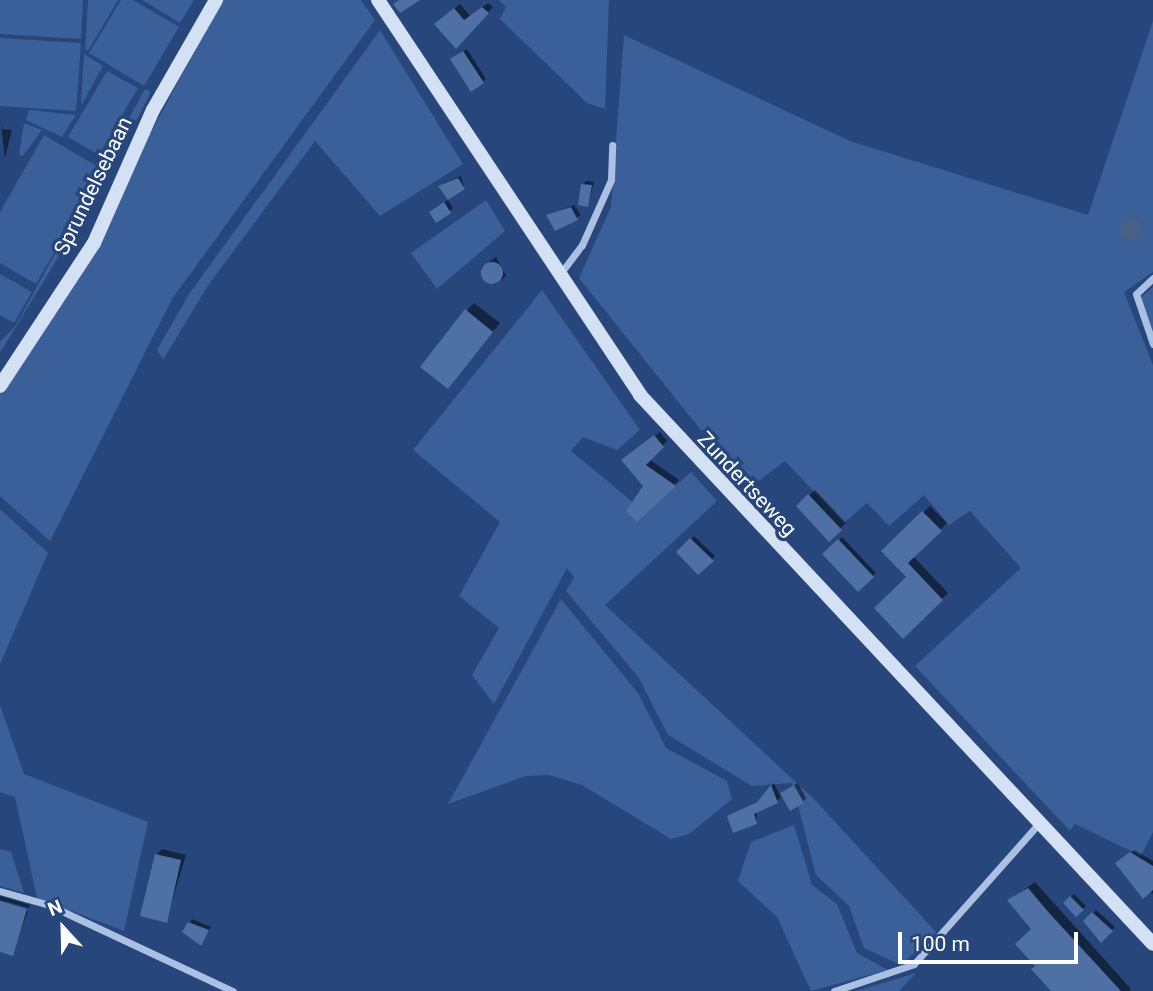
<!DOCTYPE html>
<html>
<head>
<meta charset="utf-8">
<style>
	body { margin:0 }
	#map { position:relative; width:1153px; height:991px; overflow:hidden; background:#27467b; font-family:Roboto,sans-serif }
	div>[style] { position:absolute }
	.green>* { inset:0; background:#3b5f98 }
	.water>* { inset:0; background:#4a6087 }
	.round { border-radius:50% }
	.shadow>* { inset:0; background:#0007 }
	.building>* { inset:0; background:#4f70a4 }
	.street>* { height:7px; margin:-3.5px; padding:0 3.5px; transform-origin:3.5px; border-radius:3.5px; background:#abc1e4 }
	.secondary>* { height:14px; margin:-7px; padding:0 7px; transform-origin:7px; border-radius:7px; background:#d4e0f4 }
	span { translate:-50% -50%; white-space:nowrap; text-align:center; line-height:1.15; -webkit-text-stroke:7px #27467b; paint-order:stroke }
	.street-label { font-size:21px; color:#fff }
	.north { position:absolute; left:28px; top:893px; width:70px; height:70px; -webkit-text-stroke:5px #27467b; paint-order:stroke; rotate:338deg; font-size:19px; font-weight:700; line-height:28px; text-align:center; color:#fff }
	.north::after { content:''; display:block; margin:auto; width:24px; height:32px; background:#fff; clip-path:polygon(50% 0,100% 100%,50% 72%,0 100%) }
	.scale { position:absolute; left:898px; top:932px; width:180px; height:32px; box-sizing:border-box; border:4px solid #fff; border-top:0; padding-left:9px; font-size:21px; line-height:24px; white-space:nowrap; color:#fff; -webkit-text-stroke:5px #27467b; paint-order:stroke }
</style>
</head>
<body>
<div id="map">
	<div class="green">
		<i style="clip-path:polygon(0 0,83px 0,81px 39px,0 34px)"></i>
		<i style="clip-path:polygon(88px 0,118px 0,88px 51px,85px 49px)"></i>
		<i style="clip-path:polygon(121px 0,133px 0,179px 27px,144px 86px,89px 53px)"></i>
		<i style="clip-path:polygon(142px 0,194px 0,180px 23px)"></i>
		<i style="clip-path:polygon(223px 0,361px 0,375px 20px,172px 299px,50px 541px,0 496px,0 392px,49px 318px)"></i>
		<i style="clip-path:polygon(499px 0,609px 0,605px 109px,587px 103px,500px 19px,506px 7px)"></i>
		<i style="clip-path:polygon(1153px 21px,1153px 272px,1124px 292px,1153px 365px,1153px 832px,1141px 856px,1075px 824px,1070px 831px,915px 666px,1021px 568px,970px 511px,949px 525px,924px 495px,889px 526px,867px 503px,844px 523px,785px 461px,748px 489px,579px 278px,611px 207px,624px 35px,850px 141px,1088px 215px)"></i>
		<i style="clip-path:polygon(380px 30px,463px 164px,380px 216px,315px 141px,207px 287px,163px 360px,157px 350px,189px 294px)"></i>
		<i style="clip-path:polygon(0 38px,81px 43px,76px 111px,0 106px)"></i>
		<i style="clip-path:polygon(84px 54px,103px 66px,82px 104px,81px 103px)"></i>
		<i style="clip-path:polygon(107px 71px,138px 88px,99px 155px,68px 137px)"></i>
		<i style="clip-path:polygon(145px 89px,151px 92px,110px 172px,0 353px,0 342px,16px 325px)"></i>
		<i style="clip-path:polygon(29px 110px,30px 110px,76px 115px,62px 137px,26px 120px)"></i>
		<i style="clip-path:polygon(24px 123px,42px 130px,23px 156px,19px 154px)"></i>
		<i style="clip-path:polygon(44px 135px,102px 169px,36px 284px,0 263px,0 212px)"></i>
		<i style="clip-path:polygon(486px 200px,505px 231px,437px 289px,411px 253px)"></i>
		<i style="clip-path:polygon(0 274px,32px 292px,14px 323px,0 315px)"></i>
		<i style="clip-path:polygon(1153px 287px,1153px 333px,1139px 299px)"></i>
		<i style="clip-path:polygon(542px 290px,640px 430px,617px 450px,583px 437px,571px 451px,646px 513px,691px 472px,717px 501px,605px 605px,814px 799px,936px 932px,901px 965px,864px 948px,849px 906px,816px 875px,792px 783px,752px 786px,668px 735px,639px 678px,566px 591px,574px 577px,567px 568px,494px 704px,472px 675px,499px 628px,459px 596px,500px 522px,413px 450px)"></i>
		<i style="clip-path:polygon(0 509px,48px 553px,0 664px)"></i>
		<i style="clip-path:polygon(561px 599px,638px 693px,666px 748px,727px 781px,732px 799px,689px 834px,671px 839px,582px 785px,549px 775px,526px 776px,448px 804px)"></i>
		<i style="clip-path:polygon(0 705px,24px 774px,148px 822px,124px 931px,37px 898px,15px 797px,0 792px)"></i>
		<i style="clip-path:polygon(794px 825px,812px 885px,837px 904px,857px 953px,888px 970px,811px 991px,777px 917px,738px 881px,751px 842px)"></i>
		<i style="clip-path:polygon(0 849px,11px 852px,24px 893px,0 886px)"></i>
		<i style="clip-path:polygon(916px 973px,899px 991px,856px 991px)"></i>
	</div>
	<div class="water">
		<i class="round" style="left:1120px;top:218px;width:22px;height:22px"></i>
	</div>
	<div class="shadow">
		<i style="clip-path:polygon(488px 3px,493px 7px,456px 46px,442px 19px,460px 4px,470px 16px)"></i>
		<i style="clip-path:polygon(467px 49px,486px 79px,483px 82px,455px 56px)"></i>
		<i style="clip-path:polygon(0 116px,2px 129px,12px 130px,5px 158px)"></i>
		<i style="clip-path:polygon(461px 176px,464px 187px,441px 187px,444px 183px)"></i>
		<i style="clip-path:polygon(586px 181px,594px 182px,588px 205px,583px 185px)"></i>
		<i style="clip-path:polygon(448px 200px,453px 208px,437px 221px,435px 209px)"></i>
		<i style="clip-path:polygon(574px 205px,581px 215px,556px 229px,549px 215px)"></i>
		<i style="clip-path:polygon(496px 257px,506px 276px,495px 285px,481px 268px)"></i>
		<i style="clip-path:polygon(474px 303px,500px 323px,448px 387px,466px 311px)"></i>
		<i style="clip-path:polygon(660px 432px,667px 441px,649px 459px,679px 480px,638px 520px,645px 486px,628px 456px)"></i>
		<i style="clip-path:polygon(815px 490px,846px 523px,829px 539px,798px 506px)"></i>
		<i style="clip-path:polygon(930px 506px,947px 523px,913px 556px,948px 593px,903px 636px,909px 577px,883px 551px)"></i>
		<i style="clip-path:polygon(694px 536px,715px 556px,698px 572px,678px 552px)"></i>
		<i style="clip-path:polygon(842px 537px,876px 573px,858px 590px,825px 554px)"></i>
		<i style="clip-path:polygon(774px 783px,781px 798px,757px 811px,756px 822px,729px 816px,762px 799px)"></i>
		<i style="clip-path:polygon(798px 783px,806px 798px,803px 802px,785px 790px)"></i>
		<i style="clip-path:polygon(162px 849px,186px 855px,166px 921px,156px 855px)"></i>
		<i style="clip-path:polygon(1134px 850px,1153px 861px,1153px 894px,1118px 863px)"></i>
		<i style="clip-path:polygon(1035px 882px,1131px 989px,1129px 991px,1056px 991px,1033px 929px,1009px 900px)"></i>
		<i style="clip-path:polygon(1074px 894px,1086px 906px,1076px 915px,1065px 903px)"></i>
		<i style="clip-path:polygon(0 896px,30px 905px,29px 908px,0 900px)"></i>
		<i style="clip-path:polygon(0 903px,28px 911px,12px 954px,0 950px)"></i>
		<i style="clip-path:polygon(1096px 910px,1115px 927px,1101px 940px,1085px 921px)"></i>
		<i style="clip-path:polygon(192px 919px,211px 927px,201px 944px,189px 923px)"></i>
	</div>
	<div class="building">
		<i style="clip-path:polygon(399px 0,420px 0,400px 13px,393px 4px)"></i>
		<i style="clip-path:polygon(482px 7px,489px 13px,456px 49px,434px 24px,454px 8px,464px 20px)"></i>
		<i style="clip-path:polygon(463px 51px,484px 83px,471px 92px,450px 59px)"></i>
		<i style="clip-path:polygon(458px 178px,465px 189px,448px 200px,438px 186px)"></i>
		<i style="clip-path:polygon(581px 184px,592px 185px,588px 207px,578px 205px)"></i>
		<i style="clip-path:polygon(444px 202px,451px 213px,436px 223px,429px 212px)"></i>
		<i style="clip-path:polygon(571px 207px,578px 220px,555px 231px,546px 215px)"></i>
		<i class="round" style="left:481px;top:262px;width:22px;height:22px"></i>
		<i style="clip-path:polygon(465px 309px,493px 332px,448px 389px,420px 367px)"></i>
		<i style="clip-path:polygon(654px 435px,664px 447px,646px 465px,676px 486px,637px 522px,626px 511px,643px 486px,621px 460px)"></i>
		<i style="clip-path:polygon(808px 494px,842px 530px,829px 542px,796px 506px)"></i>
		<i style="clip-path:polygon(922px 511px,942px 531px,908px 563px,943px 600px,903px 639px,874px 608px,906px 577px,881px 551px)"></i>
		<i style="clip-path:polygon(690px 538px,714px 561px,698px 575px,676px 552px)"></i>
		<i style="clip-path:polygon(838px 539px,874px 577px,858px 592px,822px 554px)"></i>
		<i style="clip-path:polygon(771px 785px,778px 803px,754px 814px,757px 824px,733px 833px,727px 816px,757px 802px)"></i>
		<i style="clip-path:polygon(794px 785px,804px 803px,790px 811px,780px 793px)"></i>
		<i style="clip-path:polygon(1130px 852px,1153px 866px,1153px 890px,1143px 899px,1115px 863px)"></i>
		<i style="clip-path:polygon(155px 854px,181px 860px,167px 923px,140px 916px)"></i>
		<i style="clip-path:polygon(1028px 888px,1050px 914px,1121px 991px,1051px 991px,1031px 969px,1035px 966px,1015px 944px,1031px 929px,1007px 900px)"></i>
		<i style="clip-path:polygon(1070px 896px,1084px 910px,1076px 917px,1063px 903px)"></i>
		<i style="clip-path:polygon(0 901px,27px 909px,13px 956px,0 952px)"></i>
		<i style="clip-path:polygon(1092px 912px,1113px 931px,1101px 943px,1083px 921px)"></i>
		<i style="clip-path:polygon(188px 922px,209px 930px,201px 946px,182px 932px)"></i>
	</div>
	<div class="street">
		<i style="left:560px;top:274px;width:36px;rotate:-53deg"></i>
		<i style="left:582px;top:245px;width:71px;rotate:-66deg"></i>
		<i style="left:611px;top:180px;width:35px;rotate:-88deg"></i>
		<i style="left:1153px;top:278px;width:23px;rotate:137deg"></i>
		<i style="left:1136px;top:294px;width:53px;rotate:71.2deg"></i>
		<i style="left:0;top:891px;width:51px;rotate:15.9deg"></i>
		<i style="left:49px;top:905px;width:203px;rotate:25.1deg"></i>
		<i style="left:834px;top:991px;width:84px;rotate:-18.6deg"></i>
		<i style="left:914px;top:964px;width:188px;rotate:-48.4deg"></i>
	</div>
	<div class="secondary">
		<i style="left:378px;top:0;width:474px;rotate:56.4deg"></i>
		<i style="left:640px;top:395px;width:751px;rotate:46.94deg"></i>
		<i style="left:0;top:386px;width:171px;rotate:-56.7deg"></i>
		<i style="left:94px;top:243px;width:145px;rotate:-66.1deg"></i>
		<i style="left:153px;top:110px;width:127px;rotate:-60.2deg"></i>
	</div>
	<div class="street-label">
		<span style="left:93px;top:186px;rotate:-64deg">Sprundelsebaan</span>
		<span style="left:747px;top:484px;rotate:47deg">Zundertseweg</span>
	</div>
	<div class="north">N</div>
	<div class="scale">100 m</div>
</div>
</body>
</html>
